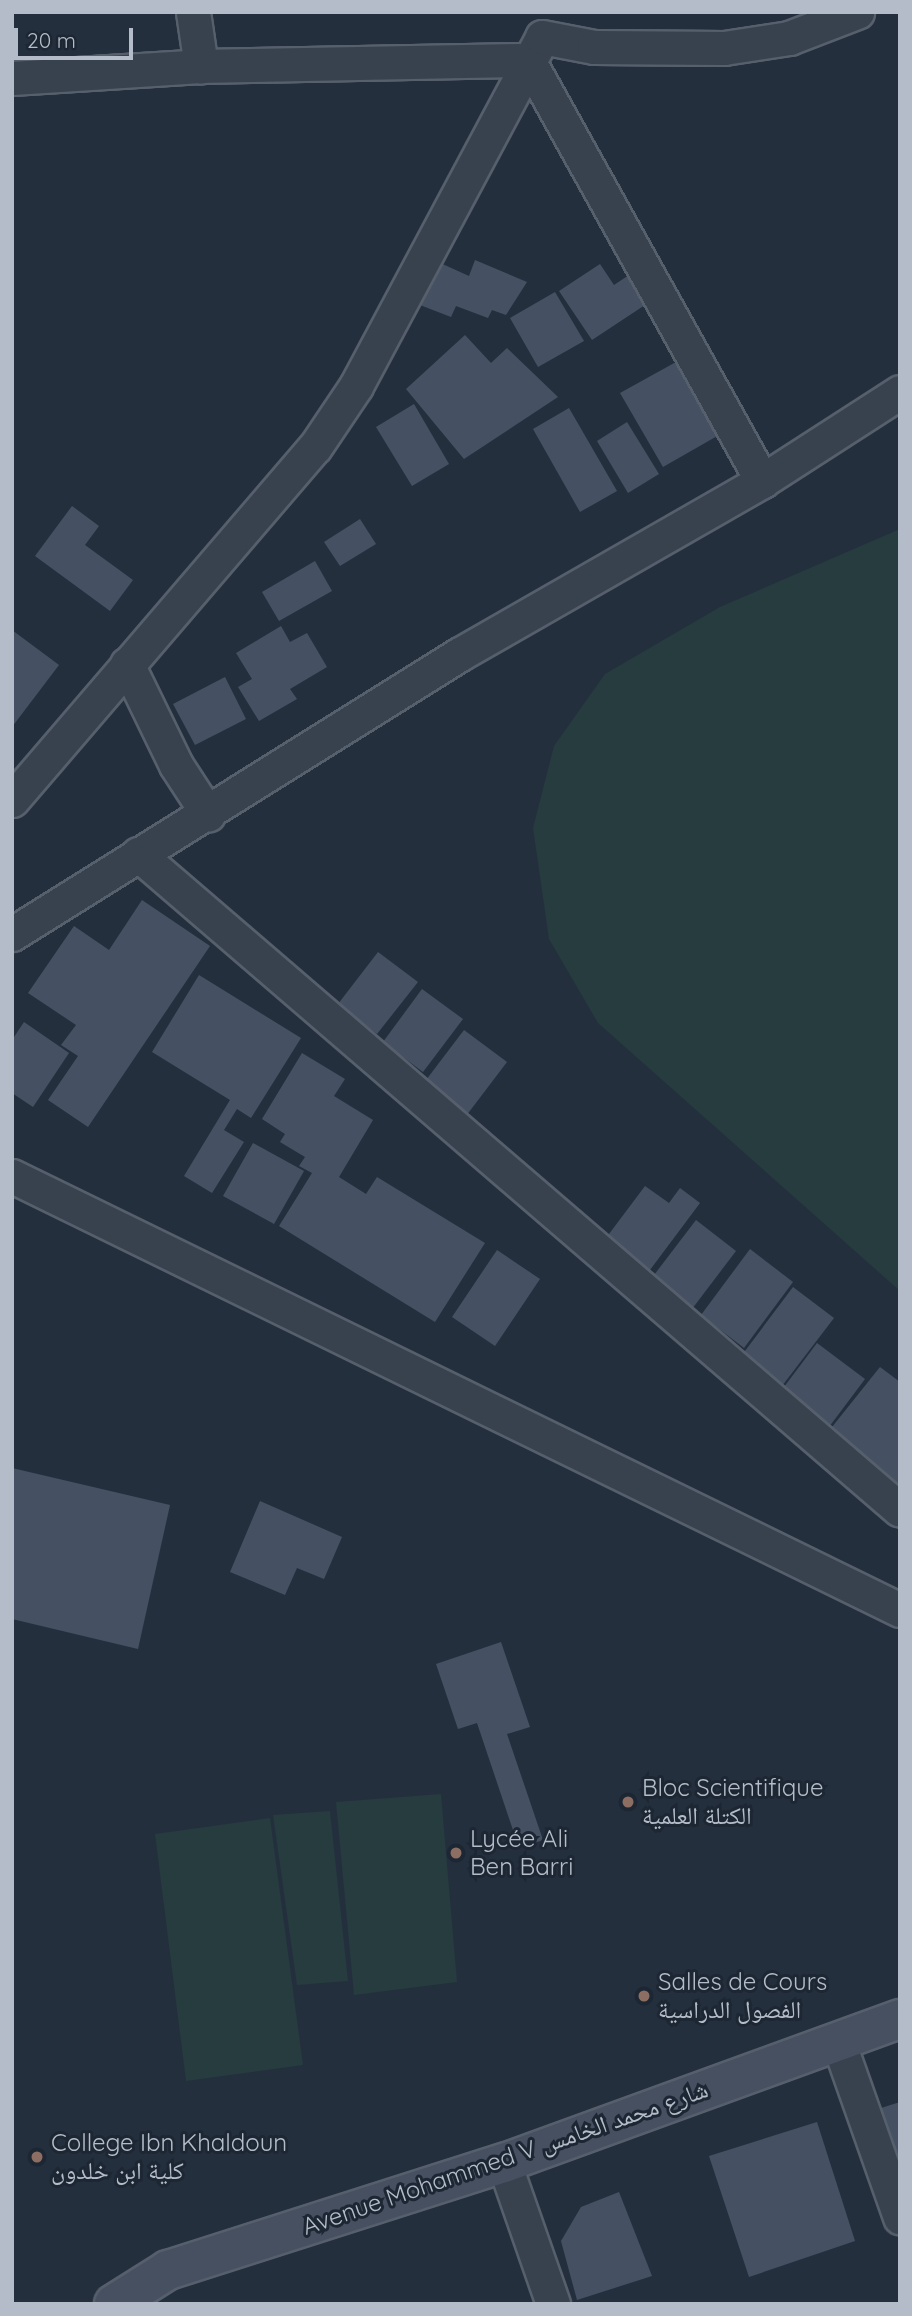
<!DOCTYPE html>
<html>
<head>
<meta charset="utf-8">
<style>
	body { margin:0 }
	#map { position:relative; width:912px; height:2316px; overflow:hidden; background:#242f3e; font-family:Quicksand,"Noto Naskh Arabic",sans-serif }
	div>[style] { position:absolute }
	.green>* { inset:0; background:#263c3f }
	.building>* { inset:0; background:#455162 }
	.roads { filter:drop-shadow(2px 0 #565f6c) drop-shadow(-2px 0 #565f6c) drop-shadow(0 2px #565f6c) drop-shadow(0 -2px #565f6c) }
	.street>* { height:33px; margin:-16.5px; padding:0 16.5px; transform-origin:16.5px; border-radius:16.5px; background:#38414e }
	.secondary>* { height:38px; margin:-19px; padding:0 19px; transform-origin:19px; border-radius:19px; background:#465061 }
	.dots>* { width:19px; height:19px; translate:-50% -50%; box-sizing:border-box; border:4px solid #1d2633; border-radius:50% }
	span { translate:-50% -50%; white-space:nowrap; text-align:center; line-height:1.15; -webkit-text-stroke:6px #1d2633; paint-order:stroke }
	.poi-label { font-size:24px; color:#b4bcc9 }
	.left { translate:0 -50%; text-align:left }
	.street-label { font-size:24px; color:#b4bcc9 }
	.frame { position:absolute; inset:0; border:14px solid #b4bcc9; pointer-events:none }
	.scale { position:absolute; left:14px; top:28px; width:119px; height:32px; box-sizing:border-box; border:4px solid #b4bcc9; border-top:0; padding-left:9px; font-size:21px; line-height:24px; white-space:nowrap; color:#b4bcc9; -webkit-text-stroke:5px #1d2633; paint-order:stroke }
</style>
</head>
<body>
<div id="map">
	<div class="green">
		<i style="clip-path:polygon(900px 529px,900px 1291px,598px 1023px,549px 939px,533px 828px,554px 746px,605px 674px,720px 607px)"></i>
		<i style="clip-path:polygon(441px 1794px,457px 1982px,354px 1995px,336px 1802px)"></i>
		<i style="clip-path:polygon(330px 1811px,348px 1981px,297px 1985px,273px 1815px)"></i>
		<i style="clip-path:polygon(270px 1818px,303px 2065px,186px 2081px,155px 1834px)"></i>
	</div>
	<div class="building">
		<i style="clip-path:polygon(475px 260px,527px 282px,506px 315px,492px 310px,488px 318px,456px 306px,451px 317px,420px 305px,438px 262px,469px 276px)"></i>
		<i style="clip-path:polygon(600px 264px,614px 285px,629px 275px,648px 303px,592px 340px,559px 291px)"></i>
		<i style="clip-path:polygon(555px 292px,584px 341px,538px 367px,510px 318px)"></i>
		<i style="clip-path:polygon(465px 335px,491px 363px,507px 348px,558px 397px,464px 459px,406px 389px)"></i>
		<i style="clip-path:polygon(676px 362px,719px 435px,663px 467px,620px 393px)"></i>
		<i style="clip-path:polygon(414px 404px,449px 464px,412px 486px,376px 427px)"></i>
		<i style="clip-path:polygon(569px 408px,617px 491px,580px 512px,533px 429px)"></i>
		<i style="clip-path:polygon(627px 422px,659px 474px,628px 493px,597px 441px)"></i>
		<i style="clip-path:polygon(72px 506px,99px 526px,85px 545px,133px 580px,110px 611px,35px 556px)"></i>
		<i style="clip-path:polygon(360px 519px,376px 544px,340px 566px,324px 542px)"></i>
		<i style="clip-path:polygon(315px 561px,332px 591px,279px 621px,262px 592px)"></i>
		<i style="clip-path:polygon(281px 626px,290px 642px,307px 633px,327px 667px,290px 689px,297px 699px,259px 721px,238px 687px,252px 679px,236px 653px)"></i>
		<i style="clip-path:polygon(12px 630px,59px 665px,12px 727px)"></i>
		<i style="clip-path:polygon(225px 677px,246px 719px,195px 745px,173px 704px)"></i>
		<i style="clip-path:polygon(142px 900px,210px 946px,88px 1127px,48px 1100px,78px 1056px,61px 1045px,76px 1025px,28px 993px,74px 926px,109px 950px)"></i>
		<i style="clip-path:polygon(378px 952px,418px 982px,377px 1034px,338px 1004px)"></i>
		<i style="clip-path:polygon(199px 975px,301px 1038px,251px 1118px,237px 1109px,224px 1130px,244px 1142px,212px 1193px,184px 1176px,230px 1100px,152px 1052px)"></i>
		<i style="clip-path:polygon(422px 989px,463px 1019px,423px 1072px,383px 1042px)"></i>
		<i style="clip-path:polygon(24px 1022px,69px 1053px,33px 1107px,12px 1093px,12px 1040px)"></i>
		<i style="clip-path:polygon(464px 1030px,507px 1062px,466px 1116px,423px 1084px)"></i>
		<i style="clip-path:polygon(302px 1053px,345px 1079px,334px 1096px,373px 1120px,339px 1177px,366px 1194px,377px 1177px,485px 1243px,435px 1322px,279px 1226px,312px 1173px,299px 1166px,305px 1157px,280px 1142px,285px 1134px,262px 1119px)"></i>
		<i style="clip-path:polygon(253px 1143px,304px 1171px,274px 1224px,223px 1196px)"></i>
		<i style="clip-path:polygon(645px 1186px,669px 1203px,680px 1188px,700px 1203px,647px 1274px,603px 1242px)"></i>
		<i style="clip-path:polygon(696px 1220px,736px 1251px,692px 1309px,651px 1279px)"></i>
		<i style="clip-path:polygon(750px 1249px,793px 1282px,744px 1348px,701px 1315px)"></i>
		<i style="clip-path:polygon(497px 1250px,540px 1279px,495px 1346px,452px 1317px)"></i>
		<i style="clip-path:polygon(793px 1287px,834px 1318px,782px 1386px,742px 1355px)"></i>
		<i style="clip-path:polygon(817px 1343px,865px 1379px,826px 1431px,778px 1395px)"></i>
		<i style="clip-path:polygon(880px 1367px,900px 1382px,900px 1489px,828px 1432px)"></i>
		<i style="clip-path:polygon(12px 1468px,170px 1505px,138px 1649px,12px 1619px)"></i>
		<i style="clip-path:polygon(260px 1501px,342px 1537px,324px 1579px,297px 1568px,285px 1595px,230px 1572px)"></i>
		<i style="clip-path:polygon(501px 1642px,530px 1727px,507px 1734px,543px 1840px,519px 1848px,477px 1723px,458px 1729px,436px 1664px)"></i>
		<i style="clip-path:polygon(900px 2102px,900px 2168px,878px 2109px)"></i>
		<i style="clip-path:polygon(817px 2122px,855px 2241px,749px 2277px,709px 2156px)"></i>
		<i style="clip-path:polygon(619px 2192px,652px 2276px,577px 2300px,561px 2241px,581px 2207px)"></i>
	</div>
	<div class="roads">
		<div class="street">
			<i style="left:193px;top:12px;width:55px;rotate:81.6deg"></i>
			<i style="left:12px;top:78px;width:189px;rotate:-3.6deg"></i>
			<i style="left:201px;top:66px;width:327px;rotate:-1.1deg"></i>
			<i style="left:528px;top:60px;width:482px;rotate:60.9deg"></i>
			<i style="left:127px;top:664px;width:112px;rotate:64.1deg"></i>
			<i style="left:176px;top:765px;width:59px;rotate:56.9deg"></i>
			<i style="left:12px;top:800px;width:465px;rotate:-49.4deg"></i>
			<i style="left:315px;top:447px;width:73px;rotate:-56.1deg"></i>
			<i style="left:356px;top:386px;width:395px;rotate:-61.9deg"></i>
			<i style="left:542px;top:37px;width:53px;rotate:10.9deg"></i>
			<i style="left:594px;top:47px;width:130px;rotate:0.4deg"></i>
			<i style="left:724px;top:48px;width:66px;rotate:-8.7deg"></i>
			<i style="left:789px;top:38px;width:73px;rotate:-20.9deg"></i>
			<i style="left:138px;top:854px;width:1005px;rotate:40.72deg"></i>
			<i style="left:12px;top:934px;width:528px;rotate:-32.01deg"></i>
			<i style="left:460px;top:654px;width:348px;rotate:-29.8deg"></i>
			<i style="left:762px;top:481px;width:164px;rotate:-32.8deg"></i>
			<i style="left:12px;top:1176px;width:988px;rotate:26.05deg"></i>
			<i style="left:838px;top:2041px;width:187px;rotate:70.6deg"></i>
			<i style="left:504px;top:2163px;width:149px;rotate:70.8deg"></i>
		</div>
		<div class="secondary">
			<i style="left:114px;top:2304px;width:64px;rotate:-32.2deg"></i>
			<i style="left:168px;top:2270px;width:353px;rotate:-17.7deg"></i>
			<i style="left:504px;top:2163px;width:421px;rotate:-20deg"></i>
		</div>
	</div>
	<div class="dots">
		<i style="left:628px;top:1802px;background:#8d6e63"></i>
		<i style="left:456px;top:1853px;background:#8d6e63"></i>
		<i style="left:644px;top:1996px;background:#8d6e63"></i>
		<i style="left:37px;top:2157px;background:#8d6e63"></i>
	</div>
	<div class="poi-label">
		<span class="left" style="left:642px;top:1802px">Bloc Scientifique<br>الكتلة العلمية</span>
		<span class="left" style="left:470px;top:1853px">Lycée Ali<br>Ben Barri</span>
		<span class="left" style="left:658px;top:1996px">Salles de Cours<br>الفصول الدراسية</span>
		<span class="left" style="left:51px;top:2157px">College Ibn Khaldoun<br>كلية ابن خلدون</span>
	</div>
	<div class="street-label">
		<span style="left:505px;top:2158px;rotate:-19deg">Avenue Mohammed V شارع محمد الخامس</span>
	</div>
	<div class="frame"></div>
	<div class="scale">20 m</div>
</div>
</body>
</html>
